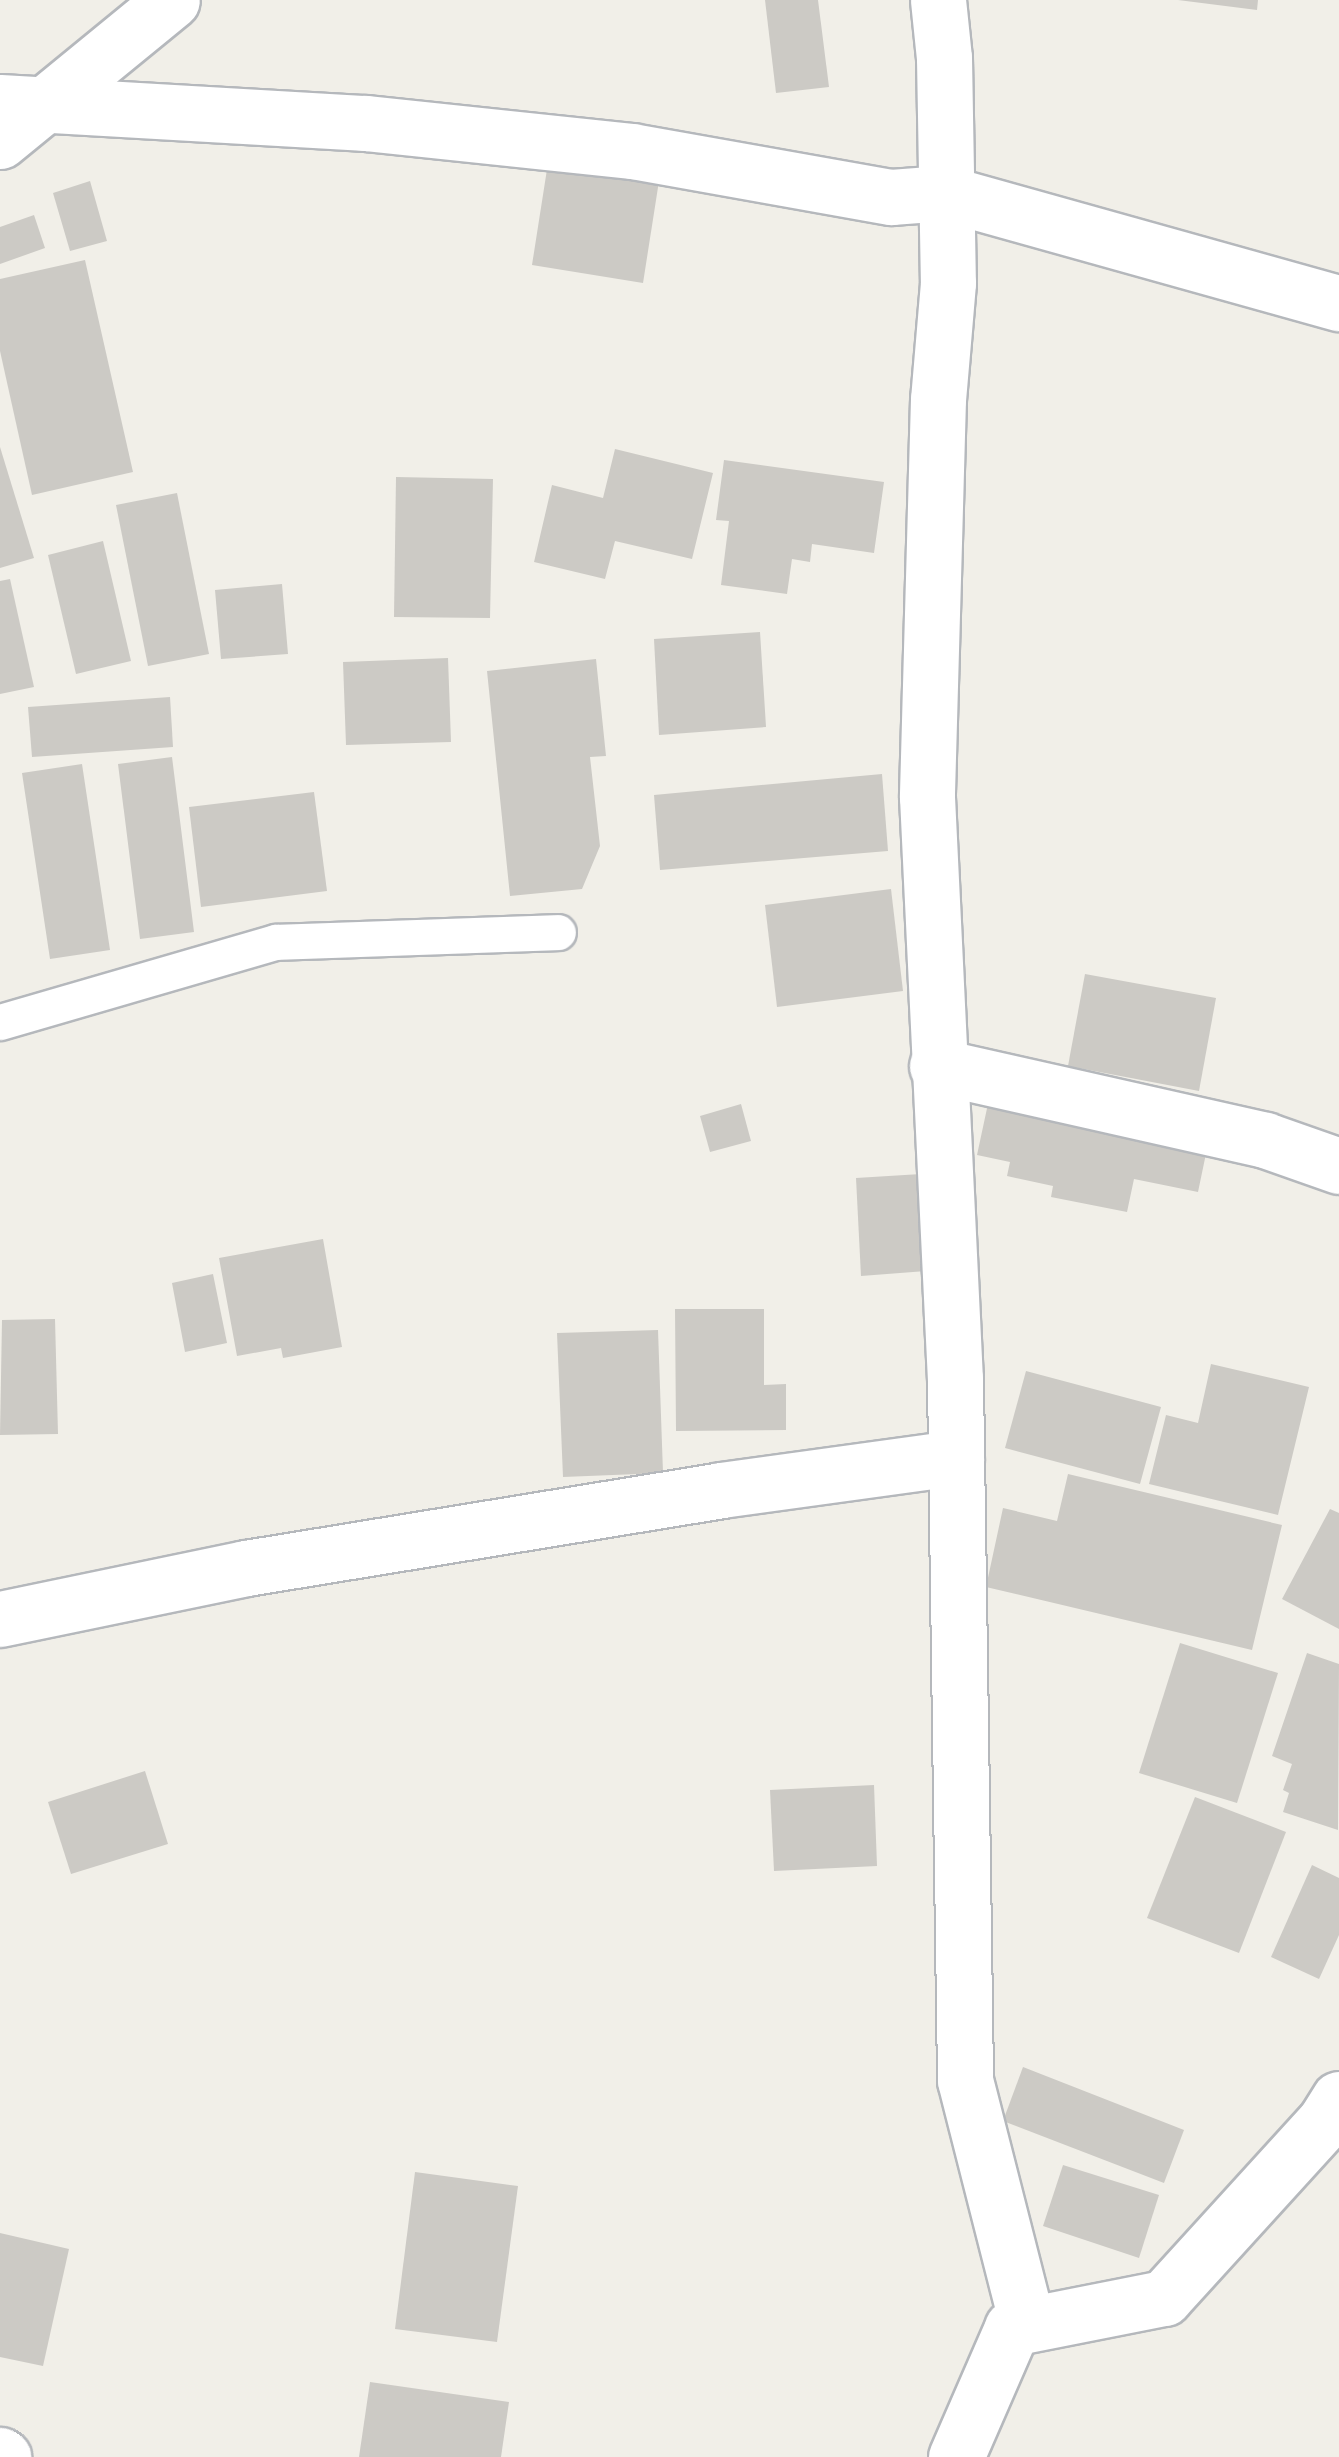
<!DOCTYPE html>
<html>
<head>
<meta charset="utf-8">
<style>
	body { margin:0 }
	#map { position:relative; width:1339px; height:2457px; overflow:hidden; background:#f1efe8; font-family:"Titillium Web",sans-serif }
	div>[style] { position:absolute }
	.building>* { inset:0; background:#cccac5 }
	.roads { filter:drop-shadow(2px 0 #b5b8bc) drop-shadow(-2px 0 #b5b8bc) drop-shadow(0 2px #b5b8bc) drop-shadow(0 -2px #b5b8bc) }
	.service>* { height:35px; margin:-17.5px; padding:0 17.5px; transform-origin:17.5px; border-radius:17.5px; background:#fff }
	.minor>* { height:55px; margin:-27.5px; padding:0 27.5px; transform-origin:27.5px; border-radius:27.5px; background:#fff }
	span { translate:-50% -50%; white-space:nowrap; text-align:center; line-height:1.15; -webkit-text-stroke:9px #fff; paint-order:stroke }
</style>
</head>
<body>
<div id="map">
	<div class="building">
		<i style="clip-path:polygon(765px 0,818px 0,829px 87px,776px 93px)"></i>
		<i style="clip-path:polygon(1178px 0,1258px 0,1257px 10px)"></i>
		<i style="clip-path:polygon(548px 163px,659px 181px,643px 283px,532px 265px)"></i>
		<i style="clip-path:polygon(90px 181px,107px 241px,70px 251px,53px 193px)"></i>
		<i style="clip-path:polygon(34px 215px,45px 248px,0 264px,0 227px)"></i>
		<i style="clip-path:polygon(85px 260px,133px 472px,32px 495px,0 351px,0 279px)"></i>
		<i style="clip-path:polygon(0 447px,34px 558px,0 568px)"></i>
		<i style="clip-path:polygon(615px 449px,713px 473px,692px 559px,615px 541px,605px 579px,534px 562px,552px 485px,603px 498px)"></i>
		<i style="clip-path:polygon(724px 460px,884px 482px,874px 553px,812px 544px,810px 562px,792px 559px,787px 594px,721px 585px,729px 521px,716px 520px)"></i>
		<i style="clip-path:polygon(396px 477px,493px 479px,490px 618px,394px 617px)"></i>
		<i style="clip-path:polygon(177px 493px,209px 654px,148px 666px,116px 505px)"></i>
		<i style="clip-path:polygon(103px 541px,131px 661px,76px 674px,48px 555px)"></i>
		<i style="clip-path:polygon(10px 579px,34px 687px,0 694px,0 581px)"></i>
		<i style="clip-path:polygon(282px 584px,288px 654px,221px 659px,215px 590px)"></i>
		<i style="clip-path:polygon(760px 632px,766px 727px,659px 735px,654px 639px)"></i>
		<i style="clip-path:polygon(448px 658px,451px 742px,346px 745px,343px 662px)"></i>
		<i style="clip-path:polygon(596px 659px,606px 756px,590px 757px,600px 846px,582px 889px,510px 896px,487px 671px)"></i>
		<i style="clip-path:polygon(170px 697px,173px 747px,32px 757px,28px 707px)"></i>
		<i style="clip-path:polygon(172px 757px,194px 932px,140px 939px,118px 764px)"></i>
		<i style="clip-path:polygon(82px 764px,110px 950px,50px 959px,22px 773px)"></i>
		<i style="clip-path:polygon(882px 774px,888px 851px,660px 870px,654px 795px)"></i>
		<i style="clip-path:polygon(314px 792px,327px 891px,201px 907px,189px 807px)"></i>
		<i style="clip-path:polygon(891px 889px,903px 991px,777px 1007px,765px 905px)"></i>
		<i style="clip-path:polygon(1085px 974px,1216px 998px,1199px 1091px,1068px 1066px)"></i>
		<i style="clip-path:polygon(989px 1099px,1208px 1144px,1198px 1192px,1134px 1179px,1127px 1212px,1051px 1197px,1053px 1186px,1007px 1176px,1010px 1162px,977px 1155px)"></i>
		<i style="clip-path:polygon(741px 1104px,751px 1141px,710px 1152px,700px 1116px)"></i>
		<i style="clip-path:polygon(921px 1174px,926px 1271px,861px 1276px,856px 1178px)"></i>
		<i style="clip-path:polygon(323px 1239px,342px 1347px,283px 1358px,281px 1348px,237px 1356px,219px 1258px)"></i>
		<i style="clip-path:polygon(213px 1274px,227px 1343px,185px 1352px,172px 1283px)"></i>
		<i style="clip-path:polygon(675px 1309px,764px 1309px,764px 1385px,786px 1384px,786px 1430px,676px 1431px)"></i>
		<i style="clip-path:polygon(55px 1319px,58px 1434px,0 1435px,2px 1320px)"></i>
		<i style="clip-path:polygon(658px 1330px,663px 1473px,563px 1477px,557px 1333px)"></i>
		<i style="clip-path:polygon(1211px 1364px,1309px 1387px,1278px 1515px,1149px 1484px,1166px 1415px,1198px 1423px)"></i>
		<i style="clip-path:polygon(1026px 1371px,1161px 1407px,1140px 1484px,1005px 1448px)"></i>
		<i style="clip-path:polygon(1068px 1474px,1282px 1525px,1252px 1650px,986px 1587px,1003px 1508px,1057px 1521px)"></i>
		<i style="clip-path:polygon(1330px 1509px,1339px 1513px,1339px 1629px,1282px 1599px)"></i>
		<i style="clip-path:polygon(1180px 1643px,1278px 1673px,1237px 1803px,1139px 1773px)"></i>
		<i style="clip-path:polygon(1307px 1653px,1339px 1664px,1338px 1830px,1283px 1812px,1289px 1793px,1283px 1790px,1292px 1764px,1272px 1756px)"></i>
		<i style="clip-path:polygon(145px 1771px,168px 1844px,71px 1874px,48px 1802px)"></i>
		<i style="clip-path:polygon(874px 1785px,877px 1866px,774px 1871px,770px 1790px)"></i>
		<i style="clip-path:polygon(1195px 1797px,1286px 1832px,1239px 1953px,1147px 1918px)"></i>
		<i style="clip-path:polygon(1312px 1865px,1339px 1878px,1339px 1935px,1319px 1979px,1271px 1957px)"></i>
		<i style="clip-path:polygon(1023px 2067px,1184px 2130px,1164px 2183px,1003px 2121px)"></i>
		<i style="clip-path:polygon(1063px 2165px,1159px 2195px,1139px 2258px,1043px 2226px)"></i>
		<i style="clip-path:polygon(415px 2172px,518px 2186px,497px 2342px,395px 2329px)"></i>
		<i style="clip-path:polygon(0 2233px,69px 2249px,43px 2366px,0 2357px)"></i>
		<i style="clip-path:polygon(370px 2382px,509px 2402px,501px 2457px,359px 2457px)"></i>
	</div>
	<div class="roads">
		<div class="service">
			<i style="left:0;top:1022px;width:287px;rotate:-16.2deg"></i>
			<i style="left:276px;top:942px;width:282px;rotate:-2deg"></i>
		</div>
		<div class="minor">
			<i style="left:938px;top:0;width:58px;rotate:84.1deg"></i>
			<i style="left:944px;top:58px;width:225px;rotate:89deg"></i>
			<i style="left:948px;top:283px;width:116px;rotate:94.9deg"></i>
			<i style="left:938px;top:399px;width:398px;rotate:91.6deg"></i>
			<i style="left:927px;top:797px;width:583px;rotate:87.25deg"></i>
			<i style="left:955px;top:1379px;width:701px;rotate:89.18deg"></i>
			<i style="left:965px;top:2080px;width:231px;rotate:75.7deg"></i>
			<i style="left:0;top:102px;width:367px;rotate:3.3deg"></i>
			<i style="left:366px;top:123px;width:267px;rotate:6deg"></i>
			<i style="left:632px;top:151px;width:263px;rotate:10.1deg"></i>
			<i style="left:891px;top:197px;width:53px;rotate:-4.3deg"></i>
			<i style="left:944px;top:193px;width:410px;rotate:15.6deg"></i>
			<i style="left:0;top:141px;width:222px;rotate:-39.3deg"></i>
			<i style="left:937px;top:1066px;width:336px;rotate:12.7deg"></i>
			<i style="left:1265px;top:1140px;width:78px;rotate:19.4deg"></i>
			<i style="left:0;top:1619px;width:251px;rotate:-11.7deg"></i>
			<i style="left:246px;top:1568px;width:481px;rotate:-9.3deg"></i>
			<i style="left:721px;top:1490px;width:237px;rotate:-7.8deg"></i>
			<i style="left:0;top:2455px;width:4px;rotate:34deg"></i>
			<i style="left:956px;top:2457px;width:141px;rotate:-66.5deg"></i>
			<i style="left:1012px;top:2328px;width:155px;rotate:-11.2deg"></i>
			<i style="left:1164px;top:2298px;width:239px;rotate:-47.7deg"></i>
			<i style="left:1325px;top:2121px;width:26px;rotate:-58deg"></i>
		</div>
	</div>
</div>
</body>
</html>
